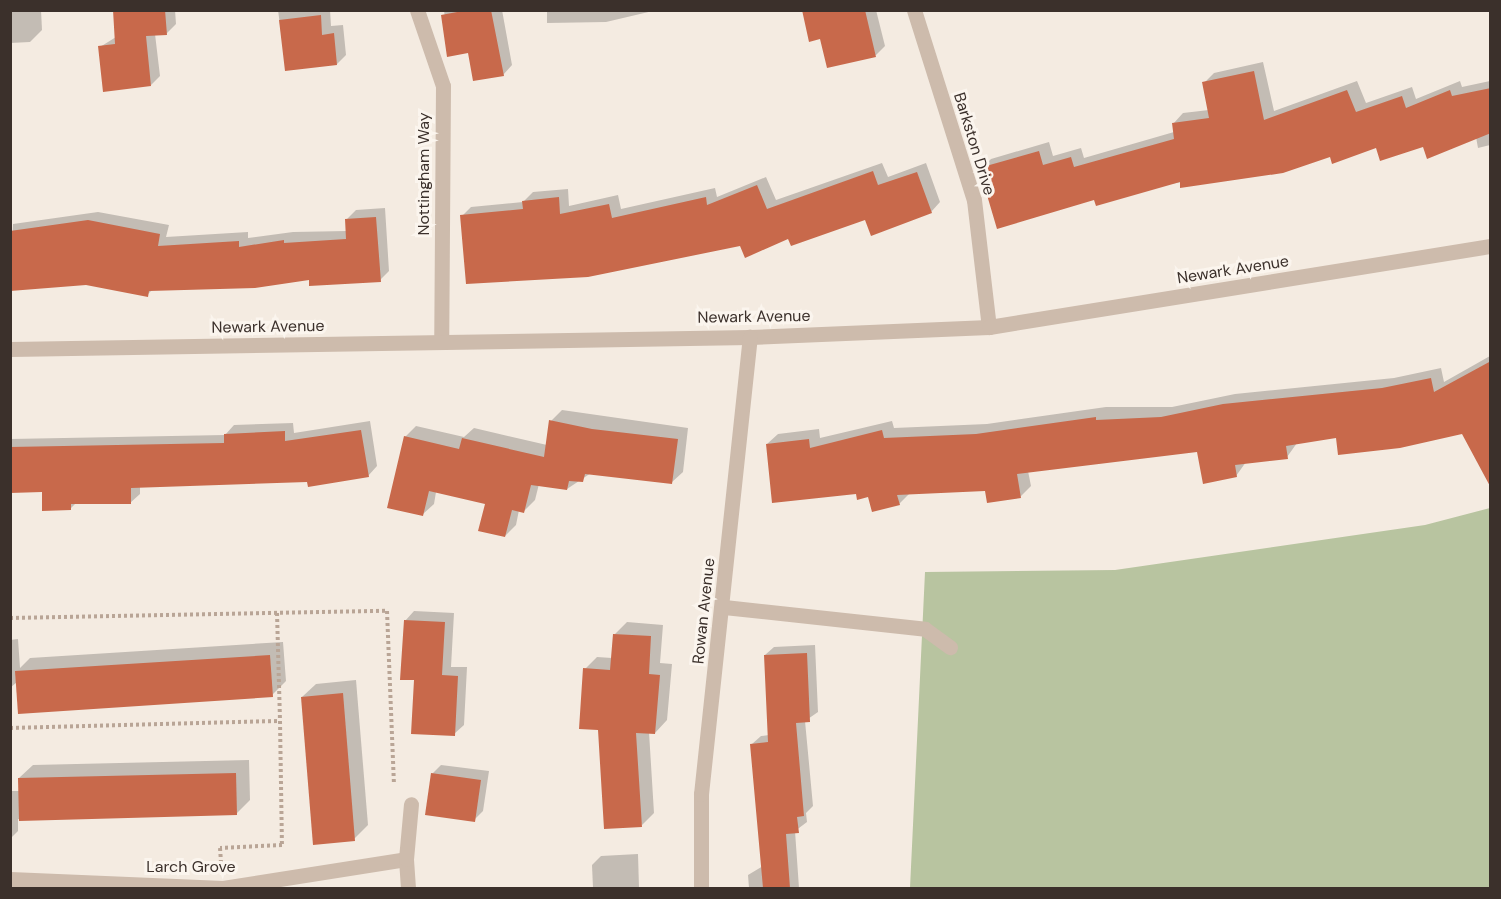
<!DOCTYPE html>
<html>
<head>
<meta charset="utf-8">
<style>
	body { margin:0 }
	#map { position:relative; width:1501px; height:899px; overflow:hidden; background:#f4ebe1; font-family:"DM Sans",sans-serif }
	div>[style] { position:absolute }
	.green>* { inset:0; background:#b8c4a0 }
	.shadow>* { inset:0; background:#0003 }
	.building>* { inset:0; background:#c8694b }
	.path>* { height:4px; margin-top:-2px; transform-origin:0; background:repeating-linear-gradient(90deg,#b9a596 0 3px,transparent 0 6px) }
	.minor>* { height:15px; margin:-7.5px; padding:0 7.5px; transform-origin:7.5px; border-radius:7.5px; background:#cdbbac }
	span { translate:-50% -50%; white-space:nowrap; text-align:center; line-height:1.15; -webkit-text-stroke:6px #fbf5ee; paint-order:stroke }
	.street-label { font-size:16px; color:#3b302b }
	.frame { position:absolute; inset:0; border:12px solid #3b302b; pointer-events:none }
</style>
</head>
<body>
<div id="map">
	<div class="green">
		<i style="clip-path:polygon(1490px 508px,1490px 888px,910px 888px,925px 572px,1115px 570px,1425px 525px)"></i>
	</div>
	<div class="shadow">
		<i style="clip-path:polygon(10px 10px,41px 10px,42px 30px,30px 42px,10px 43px)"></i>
		<i style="clip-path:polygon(114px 10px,175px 10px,176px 24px,166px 34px,155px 34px,160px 76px,151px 85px,100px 47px,116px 37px)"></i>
		<i style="clip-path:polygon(278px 10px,330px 10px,331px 26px,343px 25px,346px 55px,337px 64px,286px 70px)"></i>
		<i style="clip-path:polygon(444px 10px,502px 10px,512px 65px,503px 75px,469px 51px,449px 55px)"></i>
		<i style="clip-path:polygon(547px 10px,657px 10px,606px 22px,547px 23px)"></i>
		<i style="clip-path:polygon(803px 10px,876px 10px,885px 46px,876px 55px,828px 66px,821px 38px)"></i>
		<i style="clip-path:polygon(1263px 62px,1274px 111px,1357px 81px,1366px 103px,1412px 87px,1416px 99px,1460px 81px,1462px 87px,1490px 81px,1490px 145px,1478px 148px,1476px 137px,1423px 145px,1377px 146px,1095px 198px,981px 169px,991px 159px,1049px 142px,1053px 156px,1081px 148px,1084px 158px,1174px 132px,1173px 124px,1183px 113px,1209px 110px,1204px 83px,1214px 73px)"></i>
		<i style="clip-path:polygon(882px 163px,888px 177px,926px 163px,940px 202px,931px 212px,866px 218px,789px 237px,462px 216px,471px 207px,523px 202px,533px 192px,568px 189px,569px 206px,618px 195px,621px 209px,715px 188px,717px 197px,766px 177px,776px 200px)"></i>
		<i style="clip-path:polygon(385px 208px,389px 271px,380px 280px,310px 278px,153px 289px,147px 295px,86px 283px,10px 290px,13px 224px,98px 212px,169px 225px,166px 237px,248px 232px,248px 238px,293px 232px,347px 231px,346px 220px,356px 210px)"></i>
		<i style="clip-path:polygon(1490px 356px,1490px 448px,1462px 433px,1337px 437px,1297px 443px,1287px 457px,1246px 462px,1236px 476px,1198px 450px,1028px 471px,1031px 486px,1020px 497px,987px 490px,910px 493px,899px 504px,857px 493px,767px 444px,778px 434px,819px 429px,820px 438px,892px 421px,894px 428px,987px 424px,1106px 407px,1172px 407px,1235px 394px,1394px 378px,1441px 368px,1444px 382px)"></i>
		<i style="clip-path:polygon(562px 410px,688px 428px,683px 472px,672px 482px,591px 473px,567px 489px,539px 484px,535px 500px,524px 511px,519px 510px,516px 525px,505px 536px,487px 503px,436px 492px,434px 504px,423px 514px,405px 437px,416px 426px,464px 437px,474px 428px,547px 445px,551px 421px)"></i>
		<i style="clip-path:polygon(370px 421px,377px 466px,368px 476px,140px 487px,140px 494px,130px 503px,76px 503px,70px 509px,43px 491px,10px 492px,10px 439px,225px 435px,234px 425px,293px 423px,294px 433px)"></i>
		<i style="clip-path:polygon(414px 611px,454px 613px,451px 667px,467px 667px,464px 725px,454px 734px,405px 621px)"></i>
		<i style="clip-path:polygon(627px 622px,663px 625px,660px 663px,672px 664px,667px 720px,655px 733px,649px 732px,654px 813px,642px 825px,599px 729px,585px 669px,597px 657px,612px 658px,614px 635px)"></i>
		<i style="clip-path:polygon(18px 639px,20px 668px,30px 658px,283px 642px,286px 681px,272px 695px,17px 682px,10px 688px,10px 640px)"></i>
		<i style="clip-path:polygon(815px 645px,818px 712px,805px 721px,813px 806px,806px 813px,807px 822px,795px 831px,799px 888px,749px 888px,748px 875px,763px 866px,752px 744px,761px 736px,769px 735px,765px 655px,774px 647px)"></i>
		<i style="clip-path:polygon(356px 680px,368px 825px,354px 839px,302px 697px,316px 684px)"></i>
		<i style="clip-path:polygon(249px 760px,250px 800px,236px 814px,18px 819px,18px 831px,10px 839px,10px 791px,20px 791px,19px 778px,33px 765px)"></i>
		<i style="clip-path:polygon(441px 765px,489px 771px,483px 811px,474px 820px,432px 774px)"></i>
		<i style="clip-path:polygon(638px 854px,639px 888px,593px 888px,592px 865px,601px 856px)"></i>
	</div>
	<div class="building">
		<i style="clip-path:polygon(113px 10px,165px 10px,167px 35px,146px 36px,151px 86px,103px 92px,98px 46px,115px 44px)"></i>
		<i style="clip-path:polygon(468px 10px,491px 10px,504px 76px,473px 81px,468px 53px,447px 57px,441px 15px)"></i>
		<i style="clip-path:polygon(802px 10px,865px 10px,876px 57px,827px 68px,820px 39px,809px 42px)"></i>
		<i style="clip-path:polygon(321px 15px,322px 35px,334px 33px,337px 65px,285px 71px,279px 20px)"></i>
		<i style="clip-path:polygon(1254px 71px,1264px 120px,1347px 90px,1356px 112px,1402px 96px,1406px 108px,1450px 90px,1452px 96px,1491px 88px,1491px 133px,1427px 159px,1423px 147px,1380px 161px,1376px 148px,1332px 164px,1330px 157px,1283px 173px,1180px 188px,1180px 182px,1096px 206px,1094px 200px,997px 229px,979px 168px,1039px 151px,1043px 165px,1071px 157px,1074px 167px,1174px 139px,1172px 123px,1209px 118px,1202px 82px)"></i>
		<i style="clip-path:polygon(873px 171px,878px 185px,917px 172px,932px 213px,871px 236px,865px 220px,791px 246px,788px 239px,745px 258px,740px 246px,588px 277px,466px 284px,460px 215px,523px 209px,522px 201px,559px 197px,560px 214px,609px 204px,612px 218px,706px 197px,707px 205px,757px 185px,767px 209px)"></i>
		<i style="clip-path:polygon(376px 217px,381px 282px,309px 286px,309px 280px,255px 288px,149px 291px,148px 297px,86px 285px,10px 291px,10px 231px,88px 220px,160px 234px,158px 246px,239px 241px,239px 247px,284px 240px,284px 243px,346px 239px,345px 219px)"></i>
		<i style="clip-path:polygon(1491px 361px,1491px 488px,1462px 434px,1400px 448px,1338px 455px,1336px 438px,1286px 446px,1288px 459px,1235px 465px,1237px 477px,1203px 484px,1197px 452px,1017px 474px,1021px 498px,987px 503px,985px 491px,897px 495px,900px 505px,872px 512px,868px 497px,857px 500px,856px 494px,772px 503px,766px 444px,809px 439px,810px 448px,882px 430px,884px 438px,976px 434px,1096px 417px,1096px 420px,1161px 417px,1223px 404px,1382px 388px,1431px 378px,1434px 392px)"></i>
		<i style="clip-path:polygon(549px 420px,592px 429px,678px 439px,672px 484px,585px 474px,583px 482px,569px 481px,567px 490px,531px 485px,524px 513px,512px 510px,505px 537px,478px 531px,485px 504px,429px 491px,423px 516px,387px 508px,404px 436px,459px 449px,462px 438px,544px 457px)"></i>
		<i style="clip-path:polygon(361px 430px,369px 477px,308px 487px,307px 482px,131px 488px,131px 504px,71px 504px,71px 510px,42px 511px,42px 492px,10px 493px,10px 447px,224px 443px,224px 434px,285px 431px,285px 441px)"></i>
		<i style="clip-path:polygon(404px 620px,445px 622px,442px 675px,458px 676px,455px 736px,411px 734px,414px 680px,400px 680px)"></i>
		<i style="clip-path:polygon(613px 634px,651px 636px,649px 674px,660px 675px,655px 734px,636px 733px,642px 827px,604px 829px,598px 730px,579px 729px,583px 668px,610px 670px)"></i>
		<i style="clip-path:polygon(807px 653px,810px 722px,796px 723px,804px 816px,797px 817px,799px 833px,786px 834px,790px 888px,763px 888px,750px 744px,768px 742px,764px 655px)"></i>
		<i style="clip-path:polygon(270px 655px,273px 697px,18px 714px,15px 671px)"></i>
		<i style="clip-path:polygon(343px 693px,355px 841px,313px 845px,301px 697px)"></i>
		<i style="clip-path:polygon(236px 773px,237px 815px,19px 821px,18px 778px)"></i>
		<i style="clip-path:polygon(431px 773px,481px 780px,475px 822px,425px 815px)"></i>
	</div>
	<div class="path">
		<i style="left:277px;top:613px;width:108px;rotate:88.4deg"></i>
		<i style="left:10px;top:618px;width:377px;rotate:-1.1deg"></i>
		<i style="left:387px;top:611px;width:174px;rotate:87.7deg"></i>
		<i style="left:10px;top:728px;width:270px;rotate:-1.5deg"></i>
		<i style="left:280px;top:721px;width:124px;rotate:89.1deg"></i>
		<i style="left:282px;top:845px;width:62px;rotate:177.2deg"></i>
		<i style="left:220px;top:848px;width:16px;rotate:86deg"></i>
	</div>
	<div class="minor">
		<i style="left:417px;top:10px;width:80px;rotate:71.1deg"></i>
		<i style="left:443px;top:86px;width:256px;rotate:90.4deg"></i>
		<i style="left:914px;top:10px;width:199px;rotate:72.5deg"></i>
		<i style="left:974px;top:200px;width:128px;rotate:83.3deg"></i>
		<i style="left:10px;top:349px;width:740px;rotate:-0.93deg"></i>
		<i style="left:750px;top:337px;width:239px;rotate:-2.4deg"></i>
		<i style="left:989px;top:327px;width:508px;rotate:-9.18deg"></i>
		<i style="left:724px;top:607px;width:202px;rotate:6.2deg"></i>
		<i style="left:925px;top:629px;width:31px;rotate:36deg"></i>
		<i style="left:10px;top:879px;width:213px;rotate:2.4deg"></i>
		<i style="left:223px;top:888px;width:185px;rotate:-9deg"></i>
		<i style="left:408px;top:888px;width:29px;rotate:-94deg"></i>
		<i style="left:406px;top:859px;width:55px;rotate:-84.8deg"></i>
		<i style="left:701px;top:888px;width:94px;rotate:-90deg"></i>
		<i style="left:701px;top:794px;width:460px;rotate:-83.9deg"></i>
	</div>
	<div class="street-label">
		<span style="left:974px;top:144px;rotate:73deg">Barkston Drive</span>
		<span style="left:424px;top:174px;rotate:-90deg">Nottingham Way</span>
		<span style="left:1233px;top:270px;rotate:-9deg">Newark Avenue</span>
		<span style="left:754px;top:317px;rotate:-1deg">Newark Avenue</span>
		<span style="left:268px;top:327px;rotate:-1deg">Newark Avenue</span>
		<span style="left:704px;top:611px;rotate:-84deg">Rowan Avenue</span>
		<span style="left:191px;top:867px">Larch Grove</span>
	</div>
	<div class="frame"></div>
</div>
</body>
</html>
